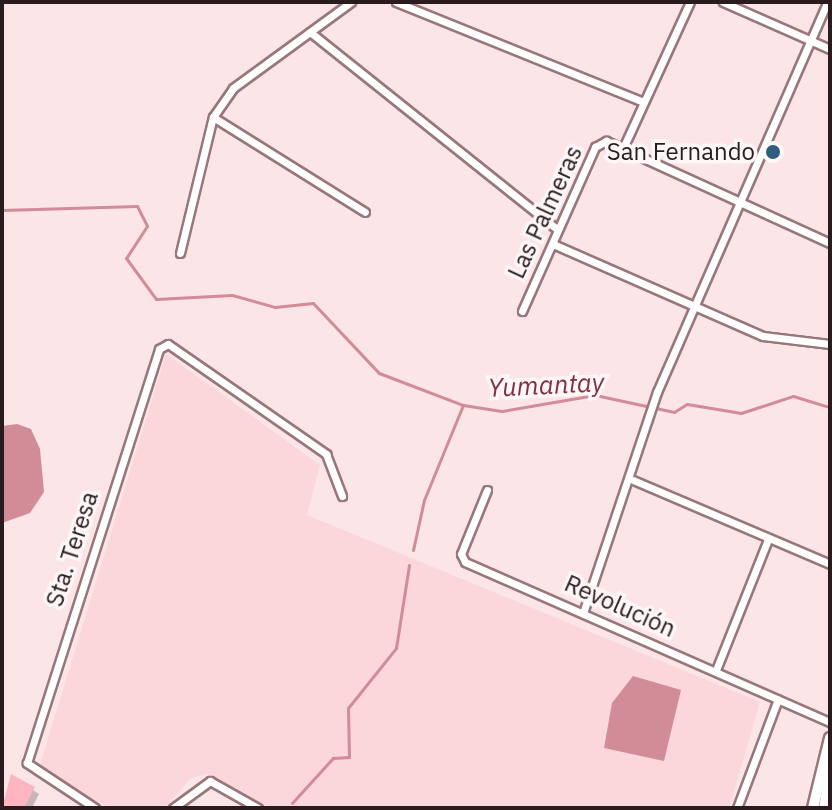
<!DOCTYPE html>
<html>
<head>
<meta charset="utf-8">
<style>
	body { margin:0 }
	#map { position:relative; width:832px; height:810px; overflow:hidden; background:#fbe5e7; font-family:"IBM Plex Sans",sans-serif }
	div>[style] { position:absolute }
	.built>* { inset:0; background:#fbd6db }
	.water>* { inset:0; background:#d28c97 }
	.shadow>* { inset:0; background:#0003 }
	.stream>* { height:3px; margin:-1.5px; padding:0 1.5px; transform-origin:1.5px; border-radius:1.5px; background:#d28c97 }
	.building>* { inset:0; background:#feb5c0 }
	.roads { filter:drop-shadow(2px 0 #98777b) drop-shadow(-2px 0 #98777b) drop-shadow(0 2px #98777b) drop-shadow(0 -2px #98777b) }
	.street>* { height:7px; margin:-3.5px; padding:0 3.5px; transform-origin:3.5px; border-radius:3.5px; background:#fff }
	.secondary>* { height:10px; margin:-5px; padding:0 5px; transform-origin:5px; border-radius:5px; background:#fff }
	.dots>* { width:22px; height:22px; translate:-50% -50%; box-sizing:border-box; border:4px solid #fef6f7; border-radius:50% }
	span { translate:-50% -50%; white-space:nowrap; text-align:center; line-height:1.15; -webkit-text-stroke:7px #fef6f7; paint-order:stroke }
	.poi-label { font-size:24px; color:#2a1c1e }
	.right { translate:-100% -50%; text-align:right }
	.street-label { font-size:24px; color:#2a1c1e }
	.water-label { font-size:26px; color:#832f42; font-style:italic }
	.frame { position:absolute; inset:0; border:4px solid #2a1c1e; pointer-events:none }
</style>
</head>
<body>
<div id="map">
	<div class="built">
		<i style="clip-path:polygon(166px 354px,320px 465px,307px 515px,760px 702px,729px 808px,271px 808px,207px 774px,191px 778px,165px 808px,110px 808px,38px 771px)"></i>
	</div>
	<div class="water">
		<i style="clip-path:polygon(17px 424px,31px 429px,40px 449px,44px 492px,30px 513px,2px 523px,2px 426px)"></i>
		<i style="clip-path:polygon(633px 676px,681px 690px,664px 761px,604px 748px,612px 703px)"></i>
	</div>
	<div class="shadow">
		<i style="clip-path:polygon(12px 777px,39px 794px,32px 808px,2px 808px)"></i>
	</div>
	<div class="stream">
		<i style="left:2px;top:210px;width:135px;rotate:-1.7deg"></i>
		<i style="left:137px;top:206px;width:22px;rotate:63deg"></i>
		<i style="left:147px;top:226px;width:38px;rotate:123deg"></i>
		<i style="left:126px;top:258px;width:51px;rotate:53.8deg"></i>
		<i style="left:156px;top:299px;width:76px;rotate:-3deg"></i>
		<i style="left:232px;top:295px;width:45px;rotate:15.6deg"></i>
		<i style="left:275px;top:307px;width:38px;rotate:-6deg"></i>
		<i style="left:313px;top:303px;width:96px;rotate:46.7deg"></i>
		<i style="left:379px;top:373px;width:90px;rotate:20.9deg"></i>
		<i style="left:463px;top:405px;width:39px;rotate:9deg"></i>
		<i style="left:502px;top:411px;width:94px;rotate:-9.8deg"></i>
		<i style="left:595px;top:395px;width:81px;rotate:12.1deg"></i>
		<i style="left:674px;top:412px;width:15px;rotate:-32deg"></i>
		<i style="left:687px;top:404px;width:55px;rotate:9.5deg"></i>
		<i style="left:741px;top:413px;width:55px;rotate:-18.1deg"></i>
		<i style="left:793px;top:396px;width:39px;rotate:17deg"></i>
		<i style="left:413px;top:550px;width:51px;rotate:-77.6deg"></i>
		<i style="left:424px;top:500px;width:103px;rotate:-67.7deg"></i>
		<i style="left:292px;top:803px;width:61px;rotate:-47.7deg"></i>
		<i style="left:333px;top:758px;width:16px;rotate:-4deg"></i>
		<i style="left:349px;top:757px;width:49px;rotate:-91.2deg"></i>
		<i style="left:348px;top:708px;width:77px;rotate:-51.3deg"></i>
		<i style="left:396px;top:648px;width:84px;rotate:-81.1deg"></i>
	</div>
	<div class="building">
		<i style="clip-path:polygon(11px 774px,35px 787px,24px 808px,2px 808px)"></i>
	</div>
	<div class="roads">
		<div class="street">
			<i style="left:396px;top:2px;width:267px;rotate:22deg"></i>
			<i style="left:723px;top:2px;width:117px;rotate:23.7deg"></i>
			<i style="left:310px;top:32px;width:317px;rotate:38.6deg"></i>
			<i style="left:213px;top:117px;width:179px;rotate:32deg"></i>
			<i style="left:624px;top:146px;width:158px;rotate:-65.4deg"></i>
			<i style="left:553px;top:244px;width:229px;rotate:23.7deg"></i>
			<i style="left:763px;top:336px;width:67px;rotate:6.8deg"></i>
			<i style="left:180px;top:253px;width:140px;rotate:-76.4deg"></i>
			<i style="left:213px;top:117px;width:35px;rotate:-55deg"></i>
			<i style="left:233px;top:88px;width:146px;rotate:-36.1deg"></i>
			<i style="left:522px;top:311px;width:180px;rotate:-66deg"></i>
			<i style="left:595px;top:147px;width:13px;rotate:-29deg"></i>
			<i style="left:606px;top:141px;width:246px;rotate:24.5deg"></i>
			<i style="left:633px;top:480px;width:214px;rotate:23.1deg"></i>
			<i style="left:487px;top:490px;width:69px;rotate:112.1deg"></i>
			<i style="left:461px;top:554px;width:9px;rotate:63deg"></i>
			<i style="left:465px;top:562px;width:399px;rotate:23.7deg"></i>
			<i style="left:584px;top:610px;width:230px;rotate:-71.5deg"></i>
			<i style="left:657px;top:392px;width:425px;rotate:-66.4deg"></i>
			<i style="left:716px;top:670px;width:141px;rotate:-68.3deg"></i>
			<i style="left:95px;top:808px;width:82px;rotate:-146.5deg"></i>
			<i style="left:27px;top:763px;width:435px;rotate:-72.3deg"></i>
			<i style="left:159px;top:349px;width:10px;rotate:-29deg"></i>
			<i style="left:168px;top:344px;width:193px;rotate:34.8deg"></i>
			<i style="left:326px;top:454px;width:45px;rotate:69.1deg"></i>
			<i style="left:173px;top:808px;width:46px;rotate:-36.1deg"></i>
			<i style="left:210px;top:781px;width:55px;rotate:29.4deg"></i>
			<i style="left:737px;top:808px;width:116px;rotate:-69.4deg"></i>
		</div>
		<div class="secondary">
			<i style="left:813px;top:808px;width:72px;rotate:-76.3deg"></i>
			<i style="left:824px;top:808px;width:36px;rotate:-80deg"></i>
		</div>
	</div>
	<div class="dots">
		<i style="left:773px;top:152px;background:#2f5f7e"></i>
	</div>
	<div class="poi-label">
		<span class="right" style="left:755px;top:152px">San Fernando</span>
	</div>
	<div class="street-label">
		<span style="left:545px;top:212px;rotate:-65deg">Las Palmeras</span>
		<span style="left:72px;top:549px;rotate:-72deg">Sta. Teresa</span>
		<span style="left:620px;top:606px;rotate:24deg">Revolución</span>
	</div>
	<div class="water-label">
		<span style="left:546px;top:385px;rotate:-3deg">Yumantay</span>
	</div>
	<div class="frame"></div>
</div>
</body>
</html>
